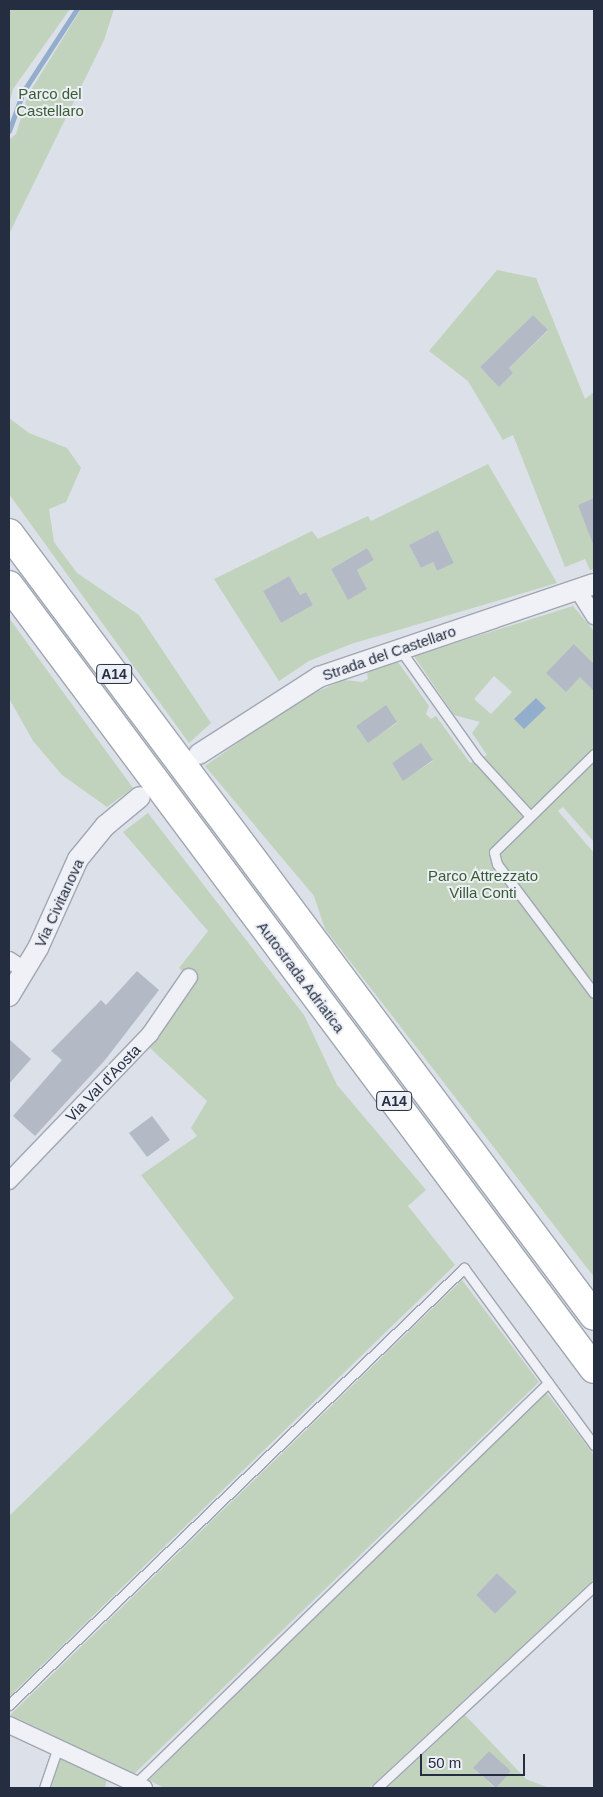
<!DOCTYPE html>
<html>
<head>
<meta charset="utf-8">
<style>
	body { margin:0 }
	#map { position:relative; width:603px; height:1797px; overflow:hidden; background:#dce0e8; font-family:Helvetica,sans-serif }
	div>[style] { position:absolute }
	.green>* { inset:0; background:#c1d3bc }
	.water>* { inset:0; background:#93adcc }
	.stream>* { height:4.5px; margin:-2.25px; padding:0 2.25px; transform-origin:2.25px; border-radius:2.25px; background:#93adcc }
	.building>* { inset:0; background:#b3b9c5 }
	.roads { filter:drop-shadow(1px 0 #a1a7b2) drop-shadow(-1px 0 #a1a7b2) drop-shadow(0 1px #a1a7b2) drop-shadow(0 -1px #a1a7b2) }
	.service>* { height:9px; margin:-4.5px; padding:0 4.5px; transform-origin:4.5px; border-radius:4.5px; background:#eff1f6 }
	.minor>* { height:16px; margin:-8px; padding:0 8px; transform-origin:8px; border-radius:8px; background:#eff1f6 }
	.tertiary>* { height:20px; margin:-10px; padding:0 10px; transform-origin:10px; border-radius:10px; background:#eff1f6 }
	.motorway>* { height:28px; margin:-14px; padding:0 14px; transform-origin:14px; border-radius:14px; background:#fff }
	span { translate:-50% -50%; white-space:nowrap; text-align:center; line-height:1.15; -webkit-text-stroke:4px #eceff5; paint-order:stroke }
	.shield-label span { padding:1px 4px; background:#eceff5; border:1px solid; border-radius:4px; -webkit-text-stroke-width:0 }
	.shield-label { font-size:14px; color:#252e40; font-weight:700 }
	.park-label { font-size:15px; color:#385c31 }
	.street-label { font-size:15px; color:#252e40 }
	.frame { position:absolute; inset:0; border:10px solid #252e40; pointer-events:none }
	.scale { position:absolute; left:420px; top:1754px; width:105px; height:22px; box-sizing:border-box; border:2px solid #252e40; border-top:0; padding-left:6px; font-size:15px; line-height:18px; white-space:nowrap; color:#252e40; -webkit-text-stroke:4px #eceff5; paint-order:stroke }
</style>
</head>
<body>
<div id="map">
	<div class="green">
		<i style="clip-path:polygon(9px 9px,70px 9px,13px 89px,9px 104px)"></i>
		<i style="clip-path:polygon(81px 9px,114px 9px,104px 40px,9px 234px,9px 140px,16px 134px,28px 95px)"></i>
		<i style="clip-path:polygon(evenodd,497px 270px,536px 278px,585px 399px,594px 392px,594px 498px,578px 505px,589px 531px,594px 529px,594px 569px,590px 570px,585px 559px,565px 567px,513px 435px,503px 440px,468px 381px,429px 351px,497px 270px,533px 315px,548px 331px,509px 368px,513px 373px,499px 386px,480px 367px,533px 315px)"></i>
		<i style="clip-path:polygon(9px 418px,29px 433px,67px 448px,81px 468px,66px 502px,49px 509px,54px 542px,77px 573px,139px 615px,211px 723px,189px 743px,9px 494px)"></i>
		<i style="clip-path:polygon(evenodd,488px 464px,557px 583px,351px 644px,309px 661px,279px 681px,214px 579px,312px 531px,318px 539px,368px 516px,371px 521px,488px 464px,438px 530px,454px 563px,437px 571px,433px 562px,421px 568px,409px 545px,438px 530px,488px 464px,367px 548px,374px 560px,357px 570px,367px 589px,348px 599px,331px 569px,367px 548px,488px 464px,289px 576px,300px 595px,306px 592px,313px 605px,281px 623px,263px 591px,289px 576px)"></i>
		<i style="clip-path:polygon(evenodd,573px 606px,594px 631px,594px 664px,574px 644px,580px 677px,594px 689px,594px 842px,563px 807px,558px 811px,594px 853px,594px 1277px,325px 929px,314px 896px,205px 766px,300px 699px,344px 680px,362px 682px,368px 679px,367px 672px,398px 662px,429px 706px,426px 714px,431px 719px,436px 716px,470px 763px,487px 755px,472px 733px,480px 722px,454px 715px,414px 656px,573px 606px,494px 676px,512px 692px,491px 714px,474px 699px,494px 676px,573px 606px,385px 706px,397px 723px,368px 742px,356px 726px,385px 706px,573px 606px,421px 744px,433px 761px,403px 780px,392px 763px,421px 744px)"></i>
		<i style="clip-path:polygon(9px 618px,133px 788px,107px 807px,62px 775px,33px 741px,10px 700px)"></i>
		<i style="clip-path:polygon(148px 813px,304px 1015px,337px 1085px,426px 1190px,408px 1206px,455px 1265px,9px 1697px,9px 1516px,234px 1298px,141px 1175px,197px 1136px,191px 1128px,207px 1101px,150px 1048px,196px 983px,179px 968px,208px 931px,123px 832px)"></i>
		<i style="clip-path:polygon(462px 1280px,539px 1382px,134px 1774px,10px 1715px)"></i>
		<i style="clip-path:polygon(evenodd,546px 1392px,594px 1455px,594px 1579px,369px 1788px,164px 1788px,149px 1780px,546px 1392px,497px 1573px,517px 1592px,495px 1614px,476px 1595px,497px 1573px)"></i>
		<i style="clip-path:polygon(evenodd,465px 1715px,526px 1779px,549px 1788px,387px 1788px,465px 1715px,489px 1751px,511px 1771px,495px 1788px,474px 1769px,489px 1751px)"></i>
		<i style="clip-path:polygon(61px 1757px,107px 1778px,105px 1788px,51px 1788px)"></i>
	</div>
	<div class="water">
		<i style="clip-path:polygon(536px 698px,546px 708px,524px 729px,514px 719px)"></i>
	</div>
	<div class="stream">
		<i style="left:9px;top:131px;width:41px;rotate:-70.3deg"></i>
		<i style="left:23px;top:92px;width:99px;rotate:-57deg"></i>
	</div>
	<div class="building">
		<i style="clip-path:polygon(533px 315px,548px 330px,509px 368px,513px 373px,499px 387px,480px 367px)"></i>
		<i style="clip-path:polygon(594px 498px,594px 544px,593px 544px,578px 505px)"></i>
		<i style="clip-path:polygon(438px 530px,454px 563px,437px 571px,433px 562px,421px 568px,409px 545px)"></i>
		<i style="clip-path:polygon(367px 548px,374px 560px,357px 570px,367px 589px,348px 600px,331px 569px)"></i>
		<i style="clip-path:polygon(289px 576px,300px 595px,306px 592px,313px 605px,281px 623px,263px 591px)"></i>
		<i style="clip-path:polygon(574px 644px,594px 664px,594px 691px,580px 677px,566px 692px,546px 673px)"></i>
		<i style="clip-path:polygon(386px 705px,397px 722px,368px 743px,356px 726px)"></i>
		<i style="clip-path:polygon(421px 743px,433px 760px,403px 781px,392px 763px)"></i>
		<i style="clip-path:polygon(137px 971px,159px 990px,105px 1060px,35px 1136px,13px 1116px,62px 1060px,51px 1051px,101px 1000px,106px 1005px)"></i>
		<i style="clip-path:polygon(9px 1039px,31px 1059px,9px 1084px)"></i>
		<i style="clip-path:polygon(152px 1116px,170px 1140px,147px 1157px,129px 1133px)"></i>
		<i style="clip-path:polygon(497px 1573px,517px 1592px,495px 1614px,476px 1595px)"></i>
		<i style="clip-path:polygon(489px 1751px,511px 1771px,496px 1788px,473px 1768px)"></i>
	</div>
	<div class="roads">
		<div class="service">
			<i style="left:399px;top:648px;width:136px;rotate:54.6deg"></i>
			<i style="left:478px;top:759px;width:77px;rotate:47.6deg"></i>
			<i style="left:594px;top:754px;width:140px;rotate:135.6deg"></i>
			<i style="left:494px;top:852px;width:12px;rotate:76deg"></i>
			<i style="left:497px;top:864px;width:161px;rotate:53.1deg"></i>
			<i style="left:9px;top:1705px;width:631px;rotate:-43.84deg"></i>
			<i style="left:464px;top:1268px;width:220px;rotate:53.7deg"></i>
			<i style="left:135px;top:1784px;width:576px;rotate:-44.16deg"></i>
			<i style="left:44px;top:1788px;width:43px;rotate:-71.1deg"></i>
			<i style="left:377px;top:1788px;width:296px;rotate:-42.9deg"></i>
		</div>
		<div class="minor">
			<i style="left:578px;top:590px;width:31px;rotate:58deg"></i>
			<i style="left:9px;top:960px;width:20px;rotate:33deg"></i>
			<i style="left:9px;top:1181px;width:204px;rotate:-46.2deg"></i>
			<i style="left:150px;top:1034px;width:69px;rotate:-55.6deg"></i>
			<i style="left:9px;top:1725px;width:149px;rotate:25deg"></i>
		</div>
		<div class="tertiary">
			<i style="left:199px;top:754px;width:143px;rotate:-32.7deg"></i>
			<i style="left:319px;top:677px;width:290px;rotate:-18.7deg"></i>
			<i style="left:9px;top:996px;width:56px;rotate:-58.9deg"></i>
			<i style="left:38px;top:948px;width:98px;rotate:-65.8deg"></i>
			<i style="left:78px;top:859px;width:43px;rotate:-50.7deg"></i>
			<i style="left:105px;top:826px;width:45px;rotate:-39.6deg"></i>
		</div>
		<div class="motorway">
			<i style="left:9px;top:533px;width:977px;rotate:53.24deg"></i>
			<i style="left:9px;top:585px;width:978px;rotate:53.27deg"></i>
		</div>
	</div>
	<div class="shield-label">
		<span style="left:114px;top:674px">A14</span>
		<span style="left:394px;top:1101px">A14</span>
	</div>
	<div class="park-label">
		<span style="left:50px;top:102px">Parco del<br>Castellaro</span>
		<span style="left:483px;top:884px">Parco Attrezzato<br>Villa Conti</span>
	</div>
	<div class="street-label">
		<span style="left:389px;top:653px;rotate:-19deg">Strada del Castellaro</span>
		<span style="left:59px;top:903px;rotate:-65deg">Via Civitanova</span>
		<span style="left:301px;top:977px;rotate:53deg">Autostrada Adriatica</span>
		<span style="left:103px;top:1083px;rotate:-46deg">Via Val d'Aosta</span>
	</div>
	<div class="frame"></div>
	<div class="scale">50 m</div>
</div>
</body>
</html>
